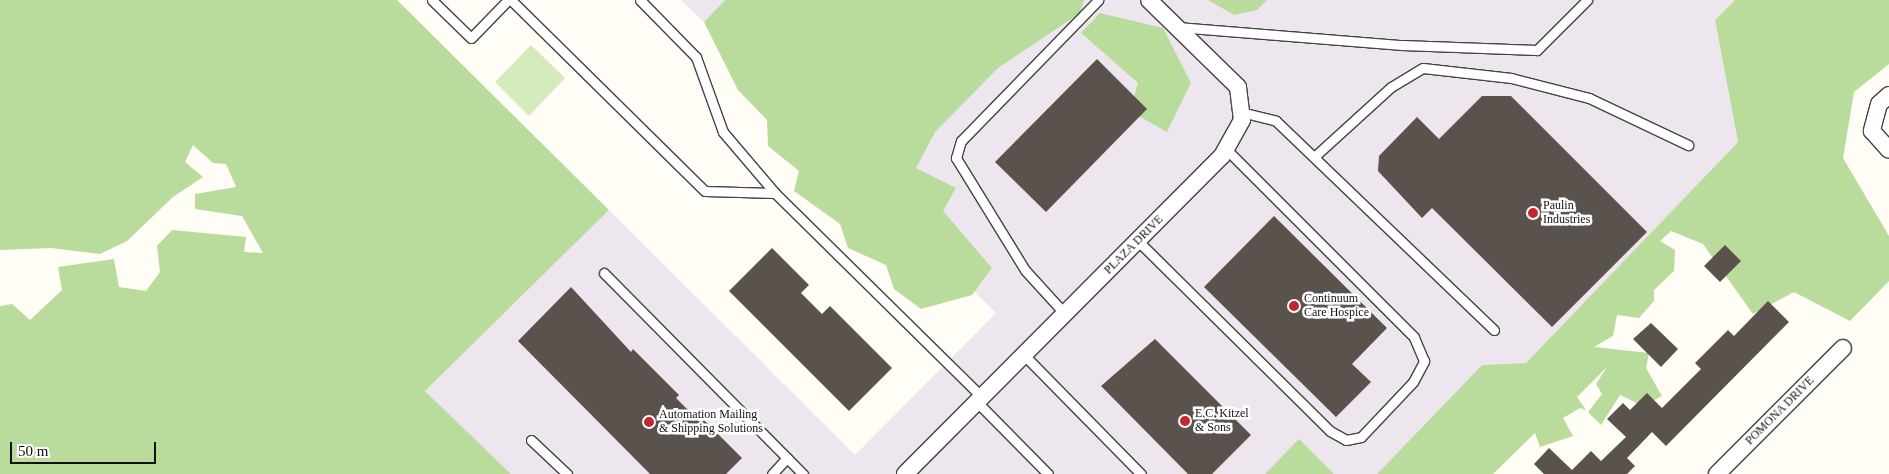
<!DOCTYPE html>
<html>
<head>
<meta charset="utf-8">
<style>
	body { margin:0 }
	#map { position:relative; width:1889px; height:474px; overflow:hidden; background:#fffdf5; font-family:Georgia,serif }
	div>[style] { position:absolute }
	.industrial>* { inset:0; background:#eee6ef }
	.green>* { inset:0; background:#d5ebbd }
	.forest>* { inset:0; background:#b9dc9c }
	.building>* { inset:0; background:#5a524d }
	.roads { filter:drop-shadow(1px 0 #444) drop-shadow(-1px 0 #444) drop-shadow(0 1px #444) drop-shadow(0 -1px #444) }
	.lane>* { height:9px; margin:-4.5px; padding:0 4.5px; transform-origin:4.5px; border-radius:4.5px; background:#fff }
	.street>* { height:16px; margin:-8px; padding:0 8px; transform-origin:8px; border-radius:8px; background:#fff }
	.dots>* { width:14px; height:14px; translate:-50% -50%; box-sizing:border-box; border:2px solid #fff; border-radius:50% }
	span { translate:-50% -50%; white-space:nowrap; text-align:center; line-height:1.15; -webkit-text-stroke:5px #fff; paint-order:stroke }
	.poi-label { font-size:12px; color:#111 }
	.left { translate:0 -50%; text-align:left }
	.street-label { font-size:12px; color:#111 }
	.scale { position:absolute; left:10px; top:442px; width:146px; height:22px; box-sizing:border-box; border:2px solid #111; border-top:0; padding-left:6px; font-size:15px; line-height:18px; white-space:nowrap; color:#111; -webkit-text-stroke:4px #fff; paint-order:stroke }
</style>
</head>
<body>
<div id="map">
	<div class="industrial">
		<i style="clip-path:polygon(681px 0,725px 0,704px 22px)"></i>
		<i style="clip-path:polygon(1049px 0,1735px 0,1715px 20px,1738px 142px,1526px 363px,1482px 365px,1377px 474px,1334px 474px,1299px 440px,1265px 474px,511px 474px,425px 391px,609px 210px,855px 455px,996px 313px,869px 187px)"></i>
	</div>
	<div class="green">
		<i style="clip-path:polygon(531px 45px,565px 78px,529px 116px,495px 82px)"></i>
	</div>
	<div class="forest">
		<i style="clip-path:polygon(0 0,397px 0,609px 210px,425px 391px,511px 474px,0 474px,0 306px,12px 304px,30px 320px,62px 290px,58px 267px,114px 259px,119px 287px,146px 291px,160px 272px,157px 246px,172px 230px,246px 237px,244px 252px,263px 253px,242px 216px,195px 209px,195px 194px,236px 187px,226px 164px,213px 163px,193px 145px,185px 162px,203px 177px,173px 197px,127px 241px,100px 254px,51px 248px,0 250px)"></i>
		<i style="clip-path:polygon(725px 0,1084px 0,1080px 13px,998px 68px,935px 132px,916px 168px,956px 188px,943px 211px,992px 268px,972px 295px,921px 309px,894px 289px,886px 265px,848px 248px,840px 224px,794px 191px,799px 171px,768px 146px,767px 120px,738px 90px,704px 22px)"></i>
		<i style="clip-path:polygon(1208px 0,1267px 0,1257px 10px,1234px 15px)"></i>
		<i style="clip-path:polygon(1735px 0,1889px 0,1889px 64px,1854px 92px,1843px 158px,1889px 236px,1889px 281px,1850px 321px,1794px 292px,1753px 314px,1703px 244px,1671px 231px,1660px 241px,1675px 250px,1674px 271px,1654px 290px,1654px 301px,1639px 318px,1617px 315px,1613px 336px,1594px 347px,1649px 353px,1646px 368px,1662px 396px,1643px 406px,1620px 395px,1601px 425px,1588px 412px,1602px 394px,1596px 384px,1607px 367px,1577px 397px,1586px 410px,1580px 408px,1563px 418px,1573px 436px,1540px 447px,1535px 433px,1493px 474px,1377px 474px,1482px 365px,1526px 363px,1738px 142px,1715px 20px)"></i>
		<i style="clip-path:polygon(1100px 13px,1163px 28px,1191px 83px,1167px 132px,1130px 111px,1138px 83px,1081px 33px)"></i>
		<i style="clip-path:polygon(1299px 439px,1334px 474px,1265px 474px)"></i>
	</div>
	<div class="building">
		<i style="clip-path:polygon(1097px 59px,1147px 109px,1046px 212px,995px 162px)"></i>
		<i style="clip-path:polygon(1482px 96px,1511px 96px,1647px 232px,1552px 327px,1432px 208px,1422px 218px,1378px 171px,1379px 156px,1417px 117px,1439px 139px)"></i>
		<i style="clip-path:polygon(1274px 216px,1387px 328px,1352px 364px,1371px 382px,1336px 417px,1204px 287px)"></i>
		<i style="clip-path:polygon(1725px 245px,1741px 261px,1720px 282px,1704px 266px)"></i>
		<i style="clip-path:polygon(772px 248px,809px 285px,801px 293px,822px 314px,830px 306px,892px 368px,849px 411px,729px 291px)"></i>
		<i style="clip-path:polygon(571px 287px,631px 352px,633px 349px,679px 395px,676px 398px,701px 423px,704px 420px,742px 458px,726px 474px,650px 474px,518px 341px)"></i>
		<i style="clip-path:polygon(1768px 301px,1789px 322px,1666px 446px,1652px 432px,1627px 458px,1635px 466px,1627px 474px,1544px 474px,1534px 464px,1549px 448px,1572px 470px,1591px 451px,1601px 461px,1626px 437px,1607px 419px,1623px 403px,1630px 410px,1647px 393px,1662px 408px,1701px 369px,1695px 363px,1728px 330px,1734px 336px)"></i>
		<i style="clip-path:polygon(1651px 323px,1678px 349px,1661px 367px,1633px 339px)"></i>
		<i style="clip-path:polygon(1155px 339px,1251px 435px,1212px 474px,1188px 474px,1101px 386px)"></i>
	</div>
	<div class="roads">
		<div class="lane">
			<i style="left:432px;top:0;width:54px;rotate:44.3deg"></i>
			<i style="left:471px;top:38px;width:53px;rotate:-45.8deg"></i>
			<i style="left:511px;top:0;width:272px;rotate:44.6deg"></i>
			<i style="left:705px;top:191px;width:70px;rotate:1.6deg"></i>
			<i style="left:640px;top:0;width:80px;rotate:45.5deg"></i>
			<i style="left:696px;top:57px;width:80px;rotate:70.2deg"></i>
			<i style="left:723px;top:132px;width:80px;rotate:49.6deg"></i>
			<i style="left:775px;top:193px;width:291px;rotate:44.6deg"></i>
			<i style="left:1177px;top:27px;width:226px;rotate:4.6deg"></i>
			<i style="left:1402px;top:45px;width:135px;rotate:2.1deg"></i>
			<i style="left:1537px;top:50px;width:71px;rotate:-45deg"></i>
			<i style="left:1241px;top:112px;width:36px;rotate:14deg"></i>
			<i style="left:1276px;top:121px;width:302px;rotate:43.8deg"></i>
			<i style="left:1314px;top:157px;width:104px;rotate:-42.3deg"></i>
			<i style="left:1391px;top:87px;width:37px;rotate:-31deg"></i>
			<i style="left:1423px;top:68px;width:89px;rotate:6.5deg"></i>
			<i style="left:1511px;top:78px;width:81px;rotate:14.4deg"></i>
			<i style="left:1589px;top:98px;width:110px;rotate:25.4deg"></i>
			<i style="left:1138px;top:241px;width:270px;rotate:44.7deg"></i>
			<i style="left:1330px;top:431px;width:18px;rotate:29deg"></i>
			<i style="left:1346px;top:440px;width:15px;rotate:-11deg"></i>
			<i style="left:1361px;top:437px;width:76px;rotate:-46.6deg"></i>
			<i style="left:1413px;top:382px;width:24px;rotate:-62deg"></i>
			<i style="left:1424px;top:361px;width:26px;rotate:-113deg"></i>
			<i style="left:1414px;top:337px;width:266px;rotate:-135deg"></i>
			<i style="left:604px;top:273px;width:283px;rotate:45.3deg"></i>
			<i style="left:1065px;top:314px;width:59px;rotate:-132.3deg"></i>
			<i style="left:1025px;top:270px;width:132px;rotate:-121.6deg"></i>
			<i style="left:956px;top:158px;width:18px;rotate:-74deg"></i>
			<i style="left:961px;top:141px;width:197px;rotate:-45.8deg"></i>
			<i style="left:1024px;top:355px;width:167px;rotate:45.5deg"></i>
			<i style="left:977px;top:402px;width:101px;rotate:45.4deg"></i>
			<i style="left:531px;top:440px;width:50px;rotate:43.4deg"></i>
			<i style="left:772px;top:474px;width:22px;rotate:-47deg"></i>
		</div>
		<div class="street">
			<i style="left:1889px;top:95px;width:13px;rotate:138deg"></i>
			<i style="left:1879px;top:104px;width:28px;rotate:105deg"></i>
			<i style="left:1872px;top:131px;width:25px;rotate:48deg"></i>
			<i style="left:905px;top:474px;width:449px;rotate:-45.1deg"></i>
			<i style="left:1222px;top:156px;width:41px;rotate:-60.9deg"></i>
			<i style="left:1242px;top:120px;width:33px;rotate:-97deg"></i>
			<i style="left:1238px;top:87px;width:124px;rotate:-135.7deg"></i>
			<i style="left:1717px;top:474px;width:178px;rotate:-45deg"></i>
		</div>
	</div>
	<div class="dots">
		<i style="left:1533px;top:213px;background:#c4262e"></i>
		<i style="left:1294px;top:306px;background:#c4262e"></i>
		<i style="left:1185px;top:421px;background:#c4262e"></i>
		<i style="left:649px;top:422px;background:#c4262e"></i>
	</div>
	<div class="poi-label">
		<span class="left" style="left:1543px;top:213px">Paulin<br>Industries</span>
		<span class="left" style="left:1304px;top:306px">Continuum<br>Care Hospice</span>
		<span class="left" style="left:1195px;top:421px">E.C. Kitzel<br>&amp; Sons</span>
		<span class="left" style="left:659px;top:422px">Automation Mailing<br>&amp; Shipping Solutions</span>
	</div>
	<div class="street-label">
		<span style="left:1134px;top:245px;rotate:-45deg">PLAZA DRIVE</span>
		<span style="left:1780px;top:411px;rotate:-45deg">POMONA DRIVE</span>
	</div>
	<div class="scale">50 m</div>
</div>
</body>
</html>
